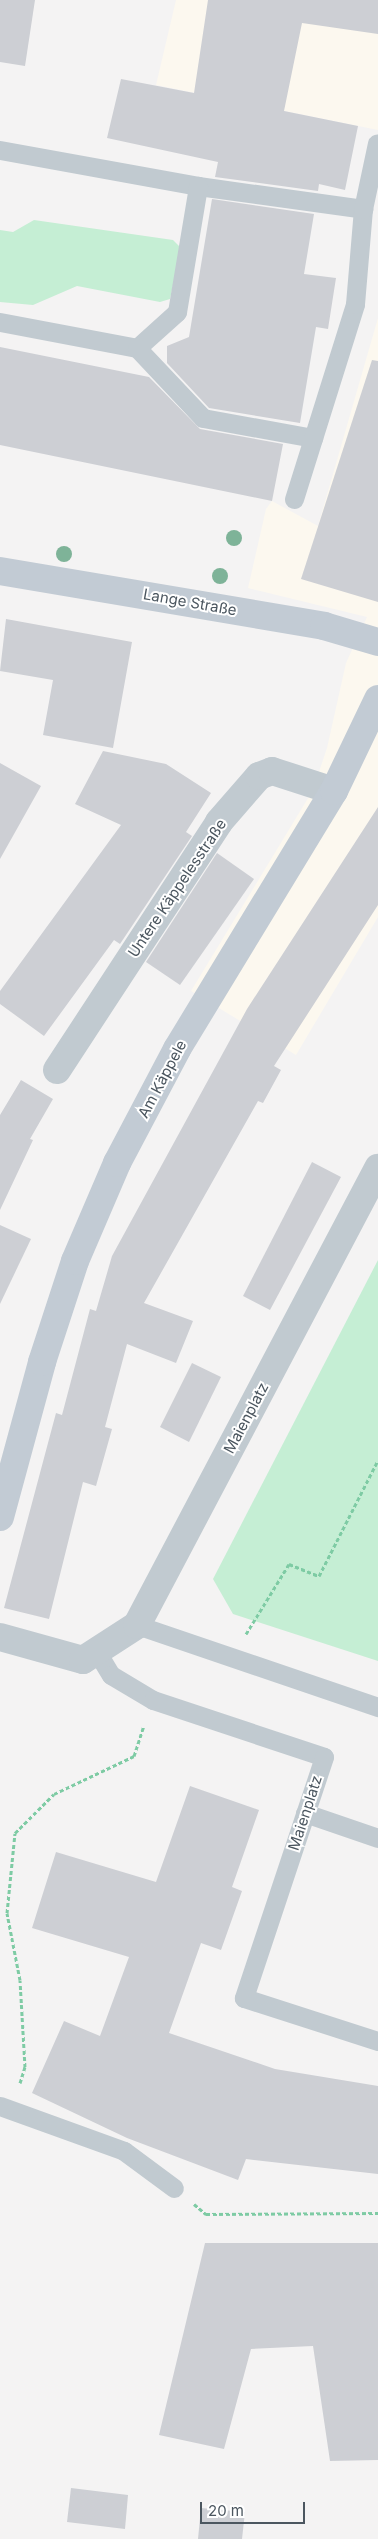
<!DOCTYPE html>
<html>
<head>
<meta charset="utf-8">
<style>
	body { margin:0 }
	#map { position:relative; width:378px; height:2539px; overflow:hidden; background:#f4f3f3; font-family:Inter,sans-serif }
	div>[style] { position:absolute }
	.commercial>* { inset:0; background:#fcf8ef }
	.green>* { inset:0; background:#c5eed4 }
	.building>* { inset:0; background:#cdcfd4 }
	.path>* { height:3px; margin-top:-1.5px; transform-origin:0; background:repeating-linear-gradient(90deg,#7ecba4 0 4px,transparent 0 6.5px) }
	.lane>* { height:19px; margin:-9.5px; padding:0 9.5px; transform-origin:9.5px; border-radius:9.5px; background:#c1cad0 }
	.street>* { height:28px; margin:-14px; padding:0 14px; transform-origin:14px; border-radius:14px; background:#c1cad0 }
	.secondary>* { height:28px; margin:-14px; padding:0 14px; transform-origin:14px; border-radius:14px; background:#c2cbd4 }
	.trees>* { width:16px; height:16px; margin:-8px; border-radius:50%; background:#7eb398 }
	span { translate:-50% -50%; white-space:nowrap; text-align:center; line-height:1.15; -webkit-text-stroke:4px #fff; paint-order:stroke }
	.street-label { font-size:15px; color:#4b565f }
	.scale { position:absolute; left:200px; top:2502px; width:105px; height:22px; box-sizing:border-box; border:2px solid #4b565f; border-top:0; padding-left:6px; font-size:15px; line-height:18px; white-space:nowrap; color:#4b565f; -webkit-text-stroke:4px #fff; paint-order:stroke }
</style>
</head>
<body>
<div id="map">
	<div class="commercial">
		<i style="clip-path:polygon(176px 0,378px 0,378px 130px,156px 85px)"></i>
		<i style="clip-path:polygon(378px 318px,378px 917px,296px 1055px,191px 991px,313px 790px,327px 748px,346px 663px,367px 617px,248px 588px,266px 509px,272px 501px,318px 526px)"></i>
	</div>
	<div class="green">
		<i style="clip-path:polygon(34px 220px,173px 240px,181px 248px,170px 299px,160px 302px,77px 286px,33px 305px,0 302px,0 230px,13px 232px)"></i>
		<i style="clip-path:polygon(378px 1260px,378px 1661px,233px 1614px,213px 1579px)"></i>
	</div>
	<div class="building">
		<i style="clip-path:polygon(0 0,35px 0,25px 66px,0 62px)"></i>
		<i style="clip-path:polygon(208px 0,378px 0,378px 34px,302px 23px,284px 111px,358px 126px,345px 190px,319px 184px,318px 191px,215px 177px,218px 162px,107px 138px,121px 79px,194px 93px)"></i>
		<i style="clip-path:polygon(212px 199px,314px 214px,304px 274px,336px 278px,328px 329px,316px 327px,300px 423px,209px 408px,167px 363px,167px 346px,189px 337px)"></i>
		<i style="clip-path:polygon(0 347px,149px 377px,200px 429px,283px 444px,272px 501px,0 445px)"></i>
		<i style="clip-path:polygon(372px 360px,378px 361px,378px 602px,301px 579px)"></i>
		<i style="clip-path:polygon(6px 619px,132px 642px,113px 748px,43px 735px,53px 680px,0 671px)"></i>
		<i style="clip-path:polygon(103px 751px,166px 764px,211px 793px,186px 832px,192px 836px,120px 944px,114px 940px,44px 1036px,0 1004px,0 991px,121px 825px,75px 804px)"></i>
		<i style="clip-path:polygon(0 763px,41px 786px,0 859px)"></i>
		<i style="clip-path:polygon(378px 807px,378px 905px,274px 1066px,281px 1070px,263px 1103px,258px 1101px,144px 1303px,193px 1321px,176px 1363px,127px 1344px,105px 1427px,112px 1429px,96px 1486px,83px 1482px,49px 1619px,4px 1608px,56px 1413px,62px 1415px,90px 1309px,96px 1311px,112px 1256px,247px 1009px)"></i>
		<i style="clip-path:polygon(217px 853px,254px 879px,180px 985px,146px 962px)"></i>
		<i style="clip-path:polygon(21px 1080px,53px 1099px,30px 1139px,33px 1140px,0 1210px,0 1115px)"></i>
		<i style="clip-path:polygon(312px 1162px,341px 1177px,270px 1310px,243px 1296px)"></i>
		<i style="clip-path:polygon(0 1225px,31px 1239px,0 1304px)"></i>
		<i style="clip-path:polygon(192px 1363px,221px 1377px,189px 1442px,160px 1427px)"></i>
		<i style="clip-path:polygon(190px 1786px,259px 1810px,232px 1887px,242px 1891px,221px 1950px,201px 1943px,169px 2033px,275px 2069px,378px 2086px,378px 2174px,246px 2159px,238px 2180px,127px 2138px,32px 2093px,64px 2021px,100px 2036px,129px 1957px,32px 1928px,56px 1852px,156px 1882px)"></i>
		<i style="clip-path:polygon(205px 2243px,378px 2243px,378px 2460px,330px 2461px,313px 2346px,251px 2349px,224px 2449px,159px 2435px)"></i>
		<i style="clip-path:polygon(71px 2488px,128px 2495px,125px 2529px,67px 2522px)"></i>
		<i style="clip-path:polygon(201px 2508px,245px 2512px,242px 2539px,198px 2539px)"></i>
	</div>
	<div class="path">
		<i style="left:246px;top:1634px;width:82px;rotate:-58.4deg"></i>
		<i style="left:289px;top:1564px;width:32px;rotate:22deg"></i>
		<i style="left:319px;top:1576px;width:130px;rotate:-63deg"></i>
		<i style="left:20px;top:2083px;width:17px;rotate:-73deg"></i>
		<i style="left:25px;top:2067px;width:87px;rotate:-93.3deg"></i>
		<i style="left:20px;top:1980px;width:68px;rotate:-101deg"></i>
		<i style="left:7px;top:1913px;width:80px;rotate:-84.3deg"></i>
		<i style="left:15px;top:1833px;width:55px;rotate:-45deg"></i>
		<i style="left:54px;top:1794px;width:89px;rotate:-25.4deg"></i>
		<i style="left:134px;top:1756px;width:32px;rotate:-72deg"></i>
		<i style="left:194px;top:2204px;width:16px;rotate:40deg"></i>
		<i style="left:206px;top:2214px;width:172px;rotate:-0.3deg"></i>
	</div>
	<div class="lane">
		<i style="left:0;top:150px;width:201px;rotate:10.3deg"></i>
		<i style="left:198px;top:186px;width:167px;rotate:7.9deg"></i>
		<i style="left:0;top:322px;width:139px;rotate:10.7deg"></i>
		<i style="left:137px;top:348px;width:54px;rotate:-42deg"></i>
		<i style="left:177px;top:312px;width:128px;rotate:-80.5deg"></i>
		<i style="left:137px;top:348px;width:96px;rotate:46.7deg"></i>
		<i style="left:203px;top:418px;width:112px;rotate:10.3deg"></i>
		<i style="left:294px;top:499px;width:204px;rotate:-72.6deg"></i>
		<i style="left:355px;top:304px;width:95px;rotate:-85.2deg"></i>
		<i style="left:363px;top:209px;width:67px;rotate:-78deg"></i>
		<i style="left:137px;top:1625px;width:255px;rotate:18.8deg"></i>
		<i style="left:97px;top:1652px;width:27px;rotate:59deg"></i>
		<i style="left:111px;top:1675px;width:49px;rotate:30.8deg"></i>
		<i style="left:153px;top:1700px;width:180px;rotate:18.4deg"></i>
		<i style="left:324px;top:1757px;width:254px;rotate:108.4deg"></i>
		<i style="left:244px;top:1998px;width:141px;rotate:17.8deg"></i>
		<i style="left:305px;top:1813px;width:77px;rotate:18.9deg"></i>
		<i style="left:0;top:2106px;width:132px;rotate:19.9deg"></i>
		<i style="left:124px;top:2151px;width:62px;rotate:36.5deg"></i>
	</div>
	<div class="street">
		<i style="left:57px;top:1070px;width:296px;rotate:-56.8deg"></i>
		<i style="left:219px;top:822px;width:61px;rotate:-49deg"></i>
		<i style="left:259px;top:776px;width:14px;rotate:-21deg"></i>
		<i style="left:272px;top:771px;width:65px;rotate:17.9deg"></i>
		<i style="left:0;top:1637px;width:86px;rotate:15.5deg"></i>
		<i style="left:83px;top:1660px;width:64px;rotate:-32.9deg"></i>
		<i style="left:137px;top:1625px;width:517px;rotate:-62.19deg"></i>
	</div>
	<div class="secondary">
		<i style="left:0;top:571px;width:329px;rotate:9.6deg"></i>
		<i style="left:324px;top:626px;width:56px;rotate:16.5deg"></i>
		<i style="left:0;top:1517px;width:161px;rotate:-74.8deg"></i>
		<i style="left:42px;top:1362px;width:106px;rotate:-71.9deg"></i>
		<i style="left:75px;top:1261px;width:107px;rotate:-66.8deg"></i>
		<i style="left:117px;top:1163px;width:129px;rotate:-62.2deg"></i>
		<i style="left:177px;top:1049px;width:302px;rotate:-58.7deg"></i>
		<i style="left:334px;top:791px;width:102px;rotate:-64.4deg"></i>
	</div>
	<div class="trees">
		<i style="left:234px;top:538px"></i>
		<i style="left:64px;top:554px"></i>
		<i style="left:220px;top:576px"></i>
	</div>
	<div class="street-label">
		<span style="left:190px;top:602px;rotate:10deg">Lange Straße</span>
		<span style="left:177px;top:888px;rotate:-56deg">Untere Käppelesstraße</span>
		<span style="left:162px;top:1079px;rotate:-62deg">Am Käppele</span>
		<span style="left:246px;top:1418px;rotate:-62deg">Maienplatz</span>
		<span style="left:305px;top:1813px;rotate:-72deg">Maienplatz</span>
	</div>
	<div class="scale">20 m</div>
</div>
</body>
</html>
